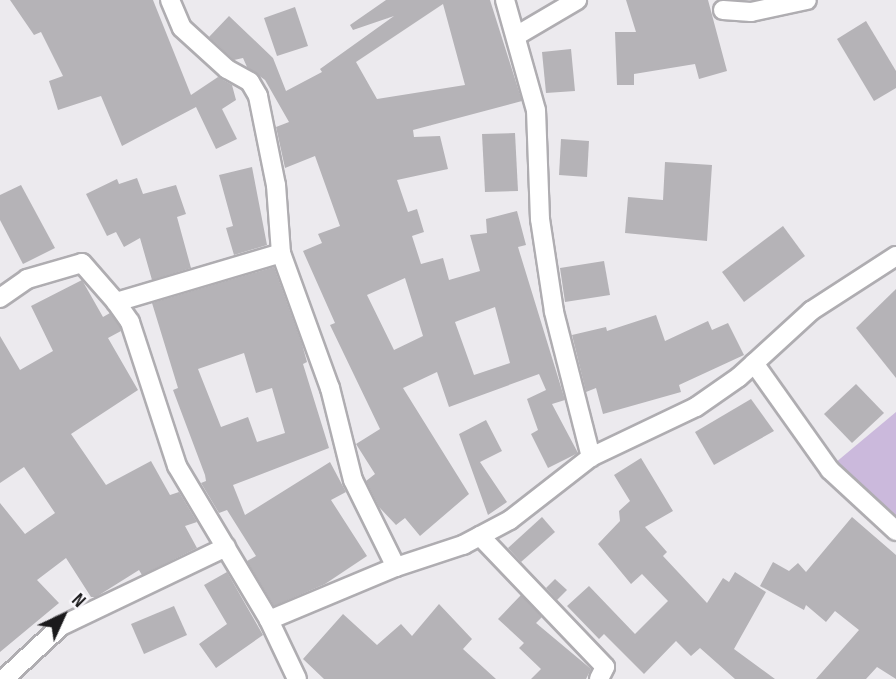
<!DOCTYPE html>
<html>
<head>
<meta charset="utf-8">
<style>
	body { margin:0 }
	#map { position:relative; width:896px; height:679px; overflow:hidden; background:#eceaee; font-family:"Sofia Sans Condensed",sans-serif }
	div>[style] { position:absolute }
	.green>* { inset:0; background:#cbb9dc }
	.building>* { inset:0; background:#b5b3b7 }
	.roads { filter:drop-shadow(2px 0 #afadb1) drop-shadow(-2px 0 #afadb1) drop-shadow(0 2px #afadb1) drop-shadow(0 -2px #afadb1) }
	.street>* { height:18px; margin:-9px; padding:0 9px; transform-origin:9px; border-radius:9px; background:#fff }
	span { translate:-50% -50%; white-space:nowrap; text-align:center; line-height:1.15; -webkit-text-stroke:6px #f9f7fc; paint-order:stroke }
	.north { position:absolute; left:28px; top:581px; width:70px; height:70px; -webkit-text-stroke:5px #f9f7fc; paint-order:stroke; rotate:45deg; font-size:19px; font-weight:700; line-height:28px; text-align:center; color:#1b1a1c }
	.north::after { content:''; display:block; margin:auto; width:24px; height:32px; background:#1b1a1c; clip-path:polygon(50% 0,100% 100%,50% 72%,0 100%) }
</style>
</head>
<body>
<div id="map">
	<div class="green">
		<i style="clip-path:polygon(896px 412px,896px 524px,835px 463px)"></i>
	</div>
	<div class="building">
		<i style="clip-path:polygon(10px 0,153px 0,191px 95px,218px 77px,232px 85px,236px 100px,222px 109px,237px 139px,216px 149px,196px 107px,122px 146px,101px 96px,58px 110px,49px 81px,63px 76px,41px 32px,34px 35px)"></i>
		<i style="clip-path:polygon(evenodd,386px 0,490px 0,522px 101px,413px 130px,414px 137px,440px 136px,448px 169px,397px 180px,408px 212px,417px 209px,424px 232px,412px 236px,421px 264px,443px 258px,449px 280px,480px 271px,470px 235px,487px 233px,486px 219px,517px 211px,526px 245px,518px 247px,565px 400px,552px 404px,578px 453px,548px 468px,531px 434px,538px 430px,527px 399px,546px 390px,539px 374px,449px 407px,437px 372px,403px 388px,469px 494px,420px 536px,405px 518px,396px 525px,379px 507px,366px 481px,375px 474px,356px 444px,380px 429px,330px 325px,335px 323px,303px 251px,322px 243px,318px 234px,340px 226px,315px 156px,285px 168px,276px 127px,289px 122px,265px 80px,247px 67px,243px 58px,234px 60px,209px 37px,229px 16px,273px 58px,286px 91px,322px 72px,320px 69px,394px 16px,353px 30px,350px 25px,386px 0,443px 4px,465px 85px,377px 99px,356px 62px,443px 4px,386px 0,405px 278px,423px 336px,394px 350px,367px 295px,405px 278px,386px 0,495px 307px,510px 363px,474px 375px,455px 322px,495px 307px)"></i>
		<i style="clip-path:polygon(626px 0,708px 0,727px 71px,699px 79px,695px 64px,634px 74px,634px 85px,617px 85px,615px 32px,636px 32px)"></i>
		<i style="clip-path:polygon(295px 7px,308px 46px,277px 56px,264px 18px)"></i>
		<i style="clip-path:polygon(866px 21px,896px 71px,896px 88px,874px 101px,837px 39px)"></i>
		<i style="clip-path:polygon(571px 49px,575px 91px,546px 93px,542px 52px)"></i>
		<i style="clip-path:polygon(515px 133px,518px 191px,485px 192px,482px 134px)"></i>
		<i style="clip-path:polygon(561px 139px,589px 141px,587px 177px,559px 175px)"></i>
		<i style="clip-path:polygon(665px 162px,712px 165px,707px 241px,625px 233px,628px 197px,663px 200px)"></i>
		<i style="clip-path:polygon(252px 167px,267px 245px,234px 255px,226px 228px,233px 226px,219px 175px)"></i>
		<i style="clip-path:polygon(137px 178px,143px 194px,176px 185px,186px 214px,177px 217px,191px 268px,152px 280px,140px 238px,124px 247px,116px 232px,107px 236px,86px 194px,117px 179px,119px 184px)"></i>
		<i style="clip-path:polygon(21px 185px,55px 248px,23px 264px,0 220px,0 195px)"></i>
		<i style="clip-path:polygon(783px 226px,805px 256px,744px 302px,722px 272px)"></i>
		<i style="clip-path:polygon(604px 261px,610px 295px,565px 302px,560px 268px)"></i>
		<i style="clip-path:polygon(evenodd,274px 267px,302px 344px,307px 362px,303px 364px,329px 448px,233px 485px,245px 515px,330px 462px,346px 492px,331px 500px,367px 556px,325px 584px,274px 606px,247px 561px,256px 556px,227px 510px,219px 513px,201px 483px,206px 481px,205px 475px,173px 390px,178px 388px,152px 303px,274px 267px,244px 353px,256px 393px,272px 388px,285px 433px,257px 442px,248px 417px,221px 427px,198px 369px,244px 353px)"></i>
		<i style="clip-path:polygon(82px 280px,103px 317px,110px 313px,120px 327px,121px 331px,108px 338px,138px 390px,71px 434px,106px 485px,151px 461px,170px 495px,179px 492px,197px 522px,185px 526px,197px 548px,142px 575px,139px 570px,96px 597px,91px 597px,66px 558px,37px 580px,59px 603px,0 652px,0 503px,25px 534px,55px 513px,24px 467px,0 483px,0 336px,20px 370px,53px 351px,31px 306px)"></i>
		<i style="clip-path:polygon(896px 289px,896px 378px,856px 328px)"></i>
		<i style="clip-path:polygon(656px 315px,665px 341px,708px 321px,712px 330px,728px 323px,744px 355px,679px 385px,681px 392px,603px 414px,596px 388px,586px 392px,572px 335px,606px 327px,607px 331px)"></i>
		<i style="clip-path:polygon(856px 384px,884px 413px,852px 443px,824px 414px)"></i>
		<i style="clip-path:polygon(751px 399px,774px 431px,714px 465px,695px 432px)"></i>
		<i style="clip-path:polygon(486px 420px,502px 451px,480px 462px,507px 502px,488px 515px,459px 434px)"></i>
		<i style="clip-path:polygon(641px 458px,673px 511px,645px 527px,667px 552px,663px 556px,707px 603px,723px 578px,729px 582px,735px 572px,766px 592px,734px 649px,775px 679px,735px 679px,700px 648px,691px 656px,676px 641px,644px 674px,604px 634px,599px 639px,567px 606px,589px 586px,635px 634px,668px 601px,642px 574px,631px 584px,598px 544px,620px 521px,619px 511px,630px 501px,614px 475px)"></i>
		<i style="clip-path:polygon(542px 517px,555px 532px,521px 562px,508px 548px)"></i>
		<i style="clip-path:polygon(852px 517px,896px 555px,896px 679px,877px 667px,866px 679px,816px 679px,859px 630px,835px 611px,826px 622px,806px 605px,804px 610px,760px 586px,773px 562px,789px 571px,798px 563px,806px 572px)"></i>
		<i style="clip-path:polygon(227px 572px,263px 635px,216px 668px,199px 644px,227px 624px,204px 585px)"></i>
		<i style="clip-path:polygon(555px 579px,567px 590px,557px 600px,546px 588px)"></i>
		<i style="clip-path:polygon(521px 595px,542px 617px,536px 623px,591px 669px,586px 679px,531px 679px,541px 669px,519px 648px,524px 643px,498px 619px)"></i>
		<i style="clip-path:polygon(439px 604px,472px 639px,463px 649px,496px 679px,324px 679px,303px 659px,343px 614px,377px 645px,401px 624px,412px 636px)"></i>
		<i style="clip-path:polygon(174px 606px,187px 635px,144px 654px,131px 624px)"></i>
	</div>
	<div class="roads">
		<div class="street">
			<i style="left:170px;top:0;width:30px;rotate:67deg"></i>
			<i style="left:182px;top:28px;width:61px;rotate:42.3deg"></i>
			<i style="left:227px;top:69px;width:26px;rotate:29deg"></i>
			<i style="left:250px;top:82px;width:16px;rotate:60deg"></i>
			<i style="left:258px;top:96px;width:91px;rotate:78.6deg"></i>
			<i style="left:276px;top:185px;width:68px;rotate:85.8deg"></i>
			<i style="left:505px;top:0;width:114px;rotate:74.3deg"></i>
			<i style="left:536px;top:110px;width:109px;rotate:87.9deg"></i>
			<i style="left:540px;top:219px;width:94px;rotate:81.4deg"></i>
			<i style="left:554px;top:312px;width:150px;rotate:75.7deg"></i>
			<i style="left:723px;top:10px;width:28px;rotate:4deg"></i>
			<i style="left:751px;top:12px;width:57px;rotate:-12.1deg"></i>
			<i style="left:516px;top:36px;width:71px;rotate:-30.5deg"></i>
			<i style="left:0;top:298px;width:33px;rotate:-35deg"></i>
			<i style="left:27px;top:279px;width:57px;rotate:-16.2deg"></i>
			<i style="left:82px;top:263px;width:52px;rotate:48.9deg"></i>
			<i style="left:116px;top:302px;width:24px;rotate:55deg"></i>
			<i style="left:130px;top:322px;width:151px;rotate:71.9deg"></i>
			<i style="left:177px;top:466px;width:179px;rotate:59.1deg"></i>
			<i style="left:269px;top:620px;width:65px;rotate:64.6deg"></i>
			<i style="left:116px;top:302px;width:172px;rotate:-16.5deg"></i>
			<i style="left:281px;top:253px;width:144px;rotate:70.1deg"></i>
			<i style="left:330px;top:388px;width:95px;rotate:76deg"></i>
			<i style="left:353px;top:480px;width:97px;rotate:63.7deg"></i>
			<i style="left:754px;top:363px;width:131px;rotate:54.6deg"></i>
			<i style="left:830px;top:470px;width:90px;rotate:42.7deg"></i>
			<i style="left:480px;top:536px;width:181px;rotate:46.3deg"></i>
			<i style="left:605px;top:667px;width:13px;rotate:117deg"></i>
			<i style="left:269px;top:620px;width:138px;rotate:-22.7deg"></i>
			<i style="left:396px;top:567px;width:71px;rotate:-18.2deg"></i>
			<i style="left:463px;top:545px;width:53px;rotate:-28deg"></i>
			<i style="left:510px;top:520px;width:103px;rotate:-37.9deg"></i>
			<i style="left:591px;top:457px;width:116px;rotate:-25.5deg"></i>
			<i style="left:696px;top:407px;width:52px;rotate:-34.9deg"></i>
			<i style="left:739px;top:377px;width:98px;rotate:-42.5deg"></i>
			<i style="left:811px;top:311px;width:101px;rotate:-32.9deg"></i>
			<i style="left:4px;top:679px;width:78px;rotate:-42.9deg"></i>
			<i style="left:61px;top:626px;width:183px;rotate:-25.6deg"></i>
		</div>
	</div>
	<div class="north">N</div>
</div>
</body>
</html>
